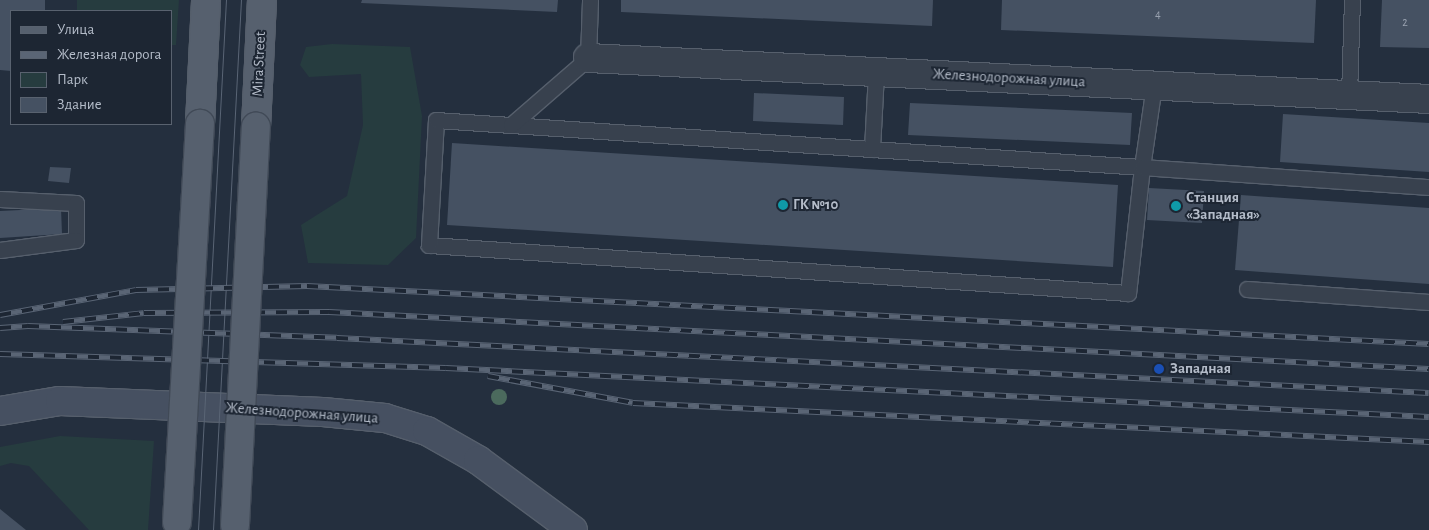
<!DOCTYPE html>
<html>
<head>
<meta charset="utf-8">
<style>
	body { margin:0 }
	#map { position:relative; width:1429px; height:530px; overflow:hidden; background:#242f3e; font-family:"Alegreya Sans",sans-serif }
	div>[style] { position:absolute }
	.green>* { inset:0; background:#263c3f }
	.building>* { inset:0; background:#455162 }
	.roads { filter:drop-shadow(1px 0 #565f6c) drop-shadow(-1px 0 #565f6c) drop-shadow(0 1px #565f6c) drop-shadow(0 -1px #565f6c) }
	.service>* { height:15px; margin:-7.5px; padding:0 7.5px; transform-origin:7.5px; border-radius:7.5px; background:#38414e }
	.minor>* { height:28px; margin:-14px; padding:0 14px; transform-origin:14px; border-radius:14px; background:#38414e }
	.secondary>* { height:28px; margin:-14px; padding:0 14px; transform-origin:14px; border-radius:14px; background:#465061 }
	.primary>* { height:28px; margin:-14px; padding:0 14px; transform-origin:14px; border-radius:14px; background:#56606e }
	.tram>* { height:1px; margin:-0.5px; padding:0 0.5px; transform-origin:0.5px; border-radius:0.5px; background:#5a6575 }
	.rail>* { height:5.5px; margin-top:-2.75px; transform-origin:0; background:repeating-linear-gradient(90deg,#1d2633 0 11px,#5a6575 0 22px); box-sizing:border-box; border-block:1px solid #5a6575 }
	.bridges { filter:drop-shadow(1px 0 #414a57) drop-shadow(-1px 0 #414a57) drop-shadow(0 1px #414a57) drop-shadow(0 -1px #414a57) }
	.primary-bridge>* { height:28px; margin:-14px; padding:0 14px; transform-origin:14px; border-radius:14px; background:#56606e }
	.trees>* { width:16px; height:16px; margin:-8px; border-radius:50%; background:#4b6a5d }
	.dots>* { width:14px; height:14px; translate:-50% -50%; box-sizing:border-box; border:2px solid #1d2633; border-radius:50% }
	span { translate:-50% -50%; white-space:nowrap; text-align:center; line-height:1.15; -webkit-text-stroke:4px #1d2633; paint-order:stroke }
	.number-label { font-size:12px; color:#98a1af }
	.number-label span { -webkit-text-stroke-width:0 }
	.street-label { font-size:15px; color:#b4bcc9 }
	.poi-label { font-size:15px; color:#b4bcc9; font-weight:700 }
	.left { translate:0 -50%; text-align:left }
	.legend { position:absolute; left:10px; top:10px; width:162px; height:115px; box-sizing:border-box; background:#1d2633; border:1px solid #59626f; margin:0; padding:6px 9px; list-style:none; font-size:15px; color:#b4bcc9 }
	.legend li { display:flex; align-items:center; gap:10px; height:25px }
	.legend b { width:25px; border:1px solid #59626f }
</style>
</head>
<body>
<div id="map">
	<div class="green">
		<i style="clip-path:polygon(77px 0,179px 0,176px 45px,171px 45px,171px 11px,77px 11px)"></i>
		<i style="clip-path:polygon(332px 44px,410px 47px,422px 116px,416px 238px,388px 265px,308px 263px,301px 225px,347px 196px,363px 125px,361px 74px,309px 77px,300px 65px,306px 47px)"></i>
		<i style="clip-path:polygon(60px 436px,154px 441px,148px 530px,89px 530px,29px 466px,11px 463px,0 466px,0 447px)"></i>
	</div>
	<div class="building">
		<i style="clip-path:polygon(0 0,45px 0,45px 11px,11px 11px,11px 71px,0 70px)"></i>
		<i style="clip-path:polygon(362px 0,558px 0,557px 12px,361px 3px)"></i>
		<i style="clip-path:polygon(621px 0,933px 0,932px 26px,621px 12px)"></i>
		<i style="clip-path:polygon(1002px 0,1316px 0,1314px 43px,1001px 30px)"></i>
		<i style="clip-path:polygon(1382px 0,1429px 0,1429px 48px,1380px 47px)"></i>
		<i style="clip-path:polygon(754px 93px,844px 97px,843px 125px,753px 121px)"></i>
		<i style="clip-path:polygon(910px 103px,1132px 113px,1130px 145px,908px 135px)"></i>
		<i style="clip-path:polygon(1283px 114px,1429px 123px,1429px 172px,1280px 162px)"></i>
		<i style="clip-path:polygon(452px 143px,1118px 185px,1113px 267px,447px 225px)"></i>
		<i style="clip-path:polygon(50px 167px,71px 168px,69px 183px,48px 181px)"></i>
		<i style="clip-path:polygon(1149px 188px,1204px 191px,1202px 223px,1147px 220px)"></i>
		<i style="clip-path:polygon(1241px 195px,1429px 208px,1429px 284px,1235px 270px)"></i>
		<i style="clip-path:polygon(61px 208px,62px 234px,0 238px,0 211px)"></i>
		<i style="clip-path:polygon(0 509px,26px 530px,0 530px)"></i>
	</div>
	<div class="roads">
		<div class="service">
			<i style="left:1154px;top:85px;width:83px;rotate:98.3deg"></i>
			<i style="left:1142px;top:167px;width:127px;rotate:96.3deg"></i>
			<i style="left:1128px;top:293px;width:701px;rotate:-176.07deg"></i>
			<i style="left:429px;top:245px;width:125px;rotate:-86.8deg"></i>
			<i style="left:436px;top:120px;width:708px;rotate:3.81deg"></i>
			<i style="left:1142px;top:167px;width:288px;rotate:4deg"></i>
			<i style="left:1349px;top:95px;width:95px;rotate:-88.2deg"></i>
			<i style="left:511px;top:125px;width:102px;rotate:-41deg"></i>
			<i style="left:588px;top:58px;width:58px;rotate:-88deg"></i>
			<i style="left:872px;top:149px;width:77px;rotate:-87deg"></i>
			<i style="left:0;top:199px;width:76px;rotate:3deg"></i>
			<i style="left:76px;top:203px;width:37px;rotate:90deg"></i>
			<i style="left:76px;top:240px;width:77px;rotate:172.5deg"></i>
			<i style="left:1247px;top:289px;width:182px;rotate:4.1deg"></i>
		</div>
		<div class="minor">
			<i style="left:588px;top:58px;width:842px;rotate:2.79deg"></i>
		</div>
		<div class="secondary">
			<i style="left:0;top:411px;width:61px;rotate:-9.5deg"></i>
			<i style="left:60px;top:401px;width:263px;rotate:2.4deg"></i>
			<i style="left:323px;top:412px;width:62px;rotate:5.5deg"></i>
			<i style="left:385px;top:418px;width:44px;rotate:17.2deg"></i>
			<i style="left:427px;top:431px;width:59px;rotate:29.6deg"></i>
			<i style="left:478px;top:460px;width:118px;rotate:36.4deg"></i>
		</div>
		<div class="primary">
			<i style="left:200px;top:124px;width:124px;rotate:-87.2deg"></i>
			<i style="left:256px;top:127px;width:127px;rotate:-87.3deg"></i>
		</div>
	</div>
	<div class="tram">
		<i style="left:198px;top:530px;width:531px;rotate:-86.98deg"></i>
		<i style="left:213px;top:530px;width:531px;rotate:-86.98deg"></i>
	</div>
	<div class="rail">
		<i style="left:0;top:315px;width:138px;rotate:-10.4deg"></i>
		<i style="left:136px;top:290px;width:171px;rotate:-1.3deg"></i>
		<i style="left:307px;top:286px;width:1123px;rotate:2.96deg"></i>
		<i style="left:63px;top:322px;width:81px;rotate:-6.3deg"></i>
		<i style="left:144px;top:313px;width:185px;rotate:-0.3deg"></i>
		<i style="left:329px;top:312px;width:1101px;rotate:2.97deg"></i>
		<i style="left:0;top:328px;width:28px;rotate:-4deg"></i>
		<i style="left:28px;top:326px;width:309px;rotate:2.2deg"></i>
		<i style="left:337px;top:338px;width:1093px;rotate:2.88deg"></i>
		<i style="left:0;top:354px;width:446px;rotate:1.8deg"></i>
		<i style="left:446px;top:368px;width:984px;rotate:2.85deg"></i>
		<i style="left:488px;top:376px;width:147px;rotate:10.5deg"></i>
		<i style="left:633px;top:403px;width:797px;rotate:2.8deg"></i>
	</div>
	<div class="bridges">
		<div class="primary-bridge">
			<i style="left:177px;top:522px;width:399px;rotate:-86.7deg"></i>
			<i style="left:235px;top:525px;width:399px;rotate:-87deg"></i>
		</div>
	</div>
	<div class="trees">
		<i style="left:499px;top:397px"></i>
	</div>
	<div class="dots">
		<i style="left:783px;top:205px;background:#0f9aa8"></i>
		<i style="left:1176px;top:206px;background:#0f9aa8"></i>
		<i style="left:1159px;top:369px;background:#1a4fb4"></i>
	</div>
	<div class="number-label">
		<span style="left:1158px;top:15px">4</span>
		<span style="left:1405px;top:23px">2</span>
	</div>
	<div class="street-label">
		<span style="left:259px;top:64px;rotate:-87deg">Mira Street</span>
		<span style="left:1009px;top:78px;rotate:3deg">Железнодорожная улица</span>
		<span style="left:302px;top:413px;rotate:4deg">Железнодорожная улица</span>
	</div>
	<div class="poi-label">
		<span class="left" style="left:1186px;top:206px">Станция<br>«Западная»</span>
		<span class="left" style="left:793px;top:205px">ГК №10</span>
		<span class="left" style="left:1170px;top:369px">Западная</span>
	</div>
	<ul class="legend">
	<li><b style="height:6px;background:#56606e"></b>Улица</li>
	<li><b style="height:6px;background:#5a6575"></b>Железная дорога</li>
	<li><b style="height:14px;background:#263c3f"></b>Парк</li>
	<li><b style="height:14px;background:#455162"></b>Здание</li>
	</ul>
</div>
</body>
</html>
